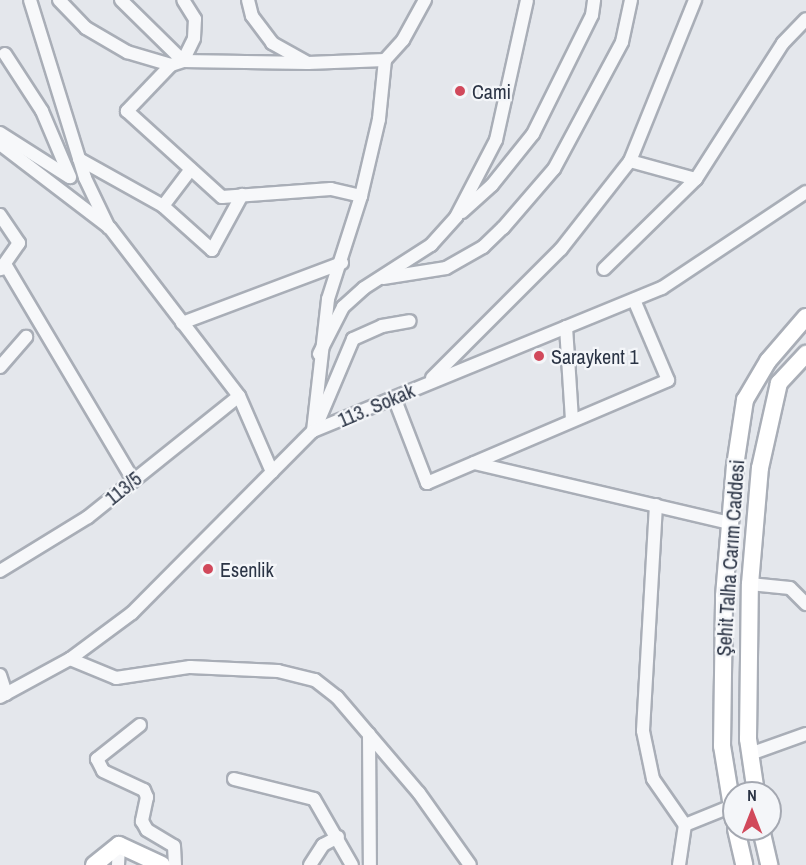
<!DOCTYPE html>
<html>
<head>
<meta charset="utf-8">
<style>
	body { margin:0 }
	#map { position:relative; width:806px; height:865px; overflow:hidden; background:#e4e7ec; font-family:"Archivo Narrow",sans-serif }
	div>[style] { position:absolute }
	.roads { filter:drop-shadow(2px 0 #a9aeb7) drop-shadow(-2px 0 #a9aeb7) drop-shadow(0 2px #a9aeb7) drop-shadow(0 -2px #a9aeb7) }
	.street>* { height:12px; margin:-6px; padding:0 6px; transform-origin:6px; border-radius:6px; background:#f7f8fa }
	.secondary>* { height:16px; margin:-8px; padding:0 8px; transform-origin:8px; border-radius:8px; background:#fff }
	.dots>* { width:16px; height:16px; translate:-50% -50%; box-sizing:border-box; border:3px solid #f4f6f9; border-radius:50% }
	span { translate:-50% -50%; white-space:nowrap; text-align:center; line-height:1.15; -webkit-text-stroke:4.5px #f4f6f9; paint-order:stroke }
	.poi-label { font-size:20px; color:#2b3445 }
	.left { translate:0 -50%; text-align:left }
	.street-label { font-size:20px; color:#2b3445 }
	.north { position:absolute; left:722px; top:781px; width:60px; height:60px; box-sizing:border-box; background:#f4f6f9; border:2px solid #a4a8b1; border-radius:50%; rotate:0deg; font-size:16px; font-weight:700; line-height:24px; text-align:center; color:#2b3445 }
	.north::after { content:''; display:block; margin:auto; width:21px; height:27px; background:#d1495b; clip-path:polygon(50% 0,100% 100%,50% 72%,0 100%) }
</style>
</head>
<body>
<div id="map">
	<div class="roads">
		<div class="street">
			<i style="left:30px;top:0;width:186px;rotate:72.8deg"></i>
			<i style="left:85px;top:178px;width:55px;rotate:64.4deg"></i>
			<i style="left:59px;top:0;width:39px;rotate:46deg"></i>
			<i style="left:86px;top:28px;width:48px;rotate:30.3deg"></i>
			<i style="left:127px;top:52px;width:46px;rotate:16.5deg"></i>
			<i style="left:171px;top:65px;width:13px;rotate:-18deg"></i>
			<i style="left:183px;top:61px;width:125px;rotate:0.9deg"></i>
			<i style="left:121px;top:0;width:87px;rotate:44.5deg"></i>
			<i style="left:183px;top:61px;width:25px;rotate:-64deg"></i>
			<i style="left:194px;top:38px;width:19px;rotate:-87deg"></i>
			<i style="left:195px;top:19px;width:22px;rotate:-122deg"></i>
			<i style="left:248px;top:0;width:16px;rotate:76deg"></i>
			<i style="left:252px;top:16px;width:34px;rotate:53deg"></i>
			<i style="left:272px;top:43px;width:41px;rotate:29.1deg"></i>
			<i style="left:308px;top:63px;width:77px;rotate:-2.2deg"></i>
			<i style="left:385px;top:60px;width:27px;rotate:-48deg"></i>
			<i style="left:403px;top:40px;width:46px;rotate:-61.2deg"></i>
			<i style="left:5px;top:54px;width:68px;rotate:57deg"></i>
			<i style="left:42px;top:111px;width:72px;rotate:67deg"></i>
			<i style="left:171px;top:65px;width:64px;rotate:133.7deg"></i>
			<i style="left:127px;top:111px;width:128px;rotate:42.2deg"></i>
			<i style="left:222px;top:197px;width:109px;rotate:-4.2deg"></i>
			<i style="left:331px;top:189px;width:31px;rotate:13deg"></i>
			<i style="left:0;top:133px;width:82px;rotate:32.5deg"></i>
			<i style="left:0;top:144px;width:138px;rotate:37.4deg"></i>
			<i style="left:110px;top:228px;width:212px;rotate:52.5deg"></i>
			<i style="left:239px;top:396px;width:83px;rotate:66.5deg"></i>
			<i style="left:79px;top:159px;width:96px;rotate:29.2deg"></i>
			<i style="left:163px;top:206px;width:66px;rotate:41.9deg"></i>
			<i style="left:212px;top:250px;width:63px;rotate:-61.4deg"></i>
			<i style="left:630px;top:161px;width:68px;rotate:15.3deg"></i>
			<i style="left:163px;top:206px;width:46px;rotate:-52.9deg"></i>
			<i style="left:462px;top:212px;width:40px;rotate:-42deg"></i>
			<i style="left:492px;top:185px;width:65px;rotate:-51.2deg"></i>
			<i style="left:533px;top:134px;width:133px;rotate:-63.6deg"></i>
			<i style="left:592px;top:15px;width:15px;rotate:-82deg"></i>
			<i style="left:0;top:215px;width:34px;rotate:56deg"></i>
			<i style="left:19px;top:243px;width:32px;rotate:125deg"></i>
			<i style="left:5px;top:264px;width:251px;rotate:59.3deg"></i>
			<i style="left:604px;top:269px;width:129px;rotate:-44.4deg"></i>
			<i style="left:696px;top:179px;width:161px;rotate:-57.4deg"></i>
			<i style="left:783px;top:43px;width:33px;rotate:-46deg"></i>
			<i style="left:383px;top:278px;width:64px;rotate:-9deg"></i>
			<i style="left:446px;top:268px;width:43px;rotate:-29.6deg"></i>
			<i style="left:483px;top:247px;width:28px;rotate:-44deg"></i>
			<i style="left:503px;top:228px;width:78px;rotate:-49.2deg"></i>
			<i style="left:554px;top:169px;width:144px;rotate:-61.8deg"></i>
			<i style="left:622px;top:42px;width:43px;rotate:-77.9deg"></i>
			<i style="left:182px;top:323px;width:171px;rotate:-20.6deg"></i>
			<i style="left:566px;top:327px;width:93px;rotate:86.3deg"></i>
			<i style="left:319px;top:354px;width:53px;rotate:-62.9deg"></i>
			<i style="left:343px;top:307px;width:28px;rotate:-42deg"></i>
			<i style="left:364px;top:288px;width:80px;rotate:-32.7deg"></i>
			<i style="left:431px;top:245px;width:38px;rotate:-48deg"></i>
			<i style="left:456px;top:217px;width:87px;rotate:-62.5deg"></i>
			<i style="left:496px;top:140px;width:143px;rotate:-77.5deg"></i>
			<i style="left:0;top:367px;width:40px;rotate:-49deg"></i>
			<i style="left:432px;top:378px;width:182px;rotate:-45deg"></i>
			<i style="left:561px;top:249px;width:112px;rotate:-51.9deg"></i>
			<i style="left:630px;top:161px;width:174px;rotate:-68deg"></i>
			<i style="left:395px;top:400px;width:89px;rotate:68.9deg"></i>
			<i style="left:427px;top:483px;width:262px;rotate:-23.1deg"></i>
			<i style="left:668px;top:380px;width:87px;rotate:-113deg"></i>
			<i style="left:318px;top:422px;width:90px;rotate:-67.1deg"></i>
			<i style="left:353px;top:339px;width:32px;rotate:-24deg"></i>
			<i style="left:382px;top:326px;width:28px;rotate:-10deg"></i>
			<i style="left:313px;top:431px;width:133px;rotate:-83.5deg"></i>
			<i style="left:328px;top:299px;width:108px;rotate:-72.2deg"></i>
			<i style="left:361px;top:196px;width:79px;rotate:-76.8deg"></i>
			<i style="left:379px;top:119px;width:59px;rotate:-84.2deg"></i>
			<i style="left:474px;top:463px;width:263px;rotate:13.2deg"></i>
			<i style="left:656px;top:505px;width:226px;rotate:93.3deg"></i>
			<i style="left:643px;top:731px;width:49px;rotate:78.2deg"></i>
			<i style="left:653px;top:779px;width:56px;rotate:55.2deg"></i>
			<i style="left:0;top:571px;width:103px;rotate:-31.5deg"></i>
			<i style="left:88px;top:517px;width:193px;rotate:-38.7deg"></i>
			<i style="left:750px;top:584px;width:40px;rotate:5.7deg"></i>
			<i style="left:790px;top:588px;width:23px;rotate:45deg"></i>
			<i style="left:70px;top:659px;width:50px;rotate:22.4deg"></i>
			<i style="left:116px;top:678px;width:75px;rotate:-8.5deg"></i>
			<i style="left:190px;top:667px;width:88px;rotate:2.6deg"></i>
			<i style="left:278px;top:671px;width:38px;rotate:14deg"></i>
			<i style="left:315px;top:680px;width:28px;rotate:38deg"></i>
			<i style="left:337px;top:697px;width:126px;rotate:49.5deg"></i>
			<i style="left:419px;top:793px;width:88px;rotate:54.7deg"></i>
			<i style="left:0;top:675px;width:20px;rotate:72deg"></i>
			<i style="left:0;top:697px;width:80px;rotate:-28.5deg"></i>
			<i style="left:70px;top:659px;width:77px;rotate:-36.6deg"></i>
			<i style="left:132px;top:613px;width:257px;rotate:-45.2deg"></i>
			<i style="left:313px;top:431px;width:377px;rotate:-22.3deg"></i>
			<i style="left:662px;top:288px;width:173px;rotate:-33.7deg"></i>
			<i style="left:140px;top:725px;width:55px;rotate:141.7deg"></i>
			<i style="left:97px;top:759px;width:13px;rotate:63deg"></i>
			<i style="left:103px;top:771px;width:45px;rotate:24.9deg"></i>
			<i style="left:144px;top:790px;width:8px;rotate:67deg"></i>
			<i style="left:147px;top:797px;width:25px;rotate:102deg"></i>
			<i style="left:142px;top:821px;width:10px;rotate:61deg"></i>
			<i style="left:147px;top:830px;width:31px;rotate:31deg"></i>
			<i style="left:174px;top:846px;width:19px;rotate:87deg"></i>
			<i style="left:369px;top:734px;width:131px;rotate:89.6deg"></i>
			<i style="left:750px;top:754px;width:59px;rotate:-19.7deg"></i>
			<i style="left:234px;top:779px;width:82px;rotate:14deg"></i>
			<i style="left:314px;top:799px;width:76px;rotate:60.1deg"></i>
			<i style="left:118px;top:865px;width:20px;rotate:-87deg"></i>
			<i style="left:310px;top:865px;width:24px;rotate:-57deg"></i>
			<i style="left:323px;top:845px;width:17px;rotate:-28deg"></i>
			<i style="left:679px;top:865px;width:40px;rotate:-81.5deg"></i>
			<i style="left:685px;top:825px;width:51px;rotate:-22deg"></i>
		</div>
		<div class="secondary">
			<i style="left:756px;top:793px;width:55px;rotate:-98.4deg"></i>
			<i style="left:748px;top:739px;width:155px;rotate:-89.3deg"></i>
			<i style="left:750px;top:584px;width:116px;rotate:-85.1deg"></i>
			<i style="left:760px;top:468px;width:87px;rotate:-77.4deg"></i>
			<i style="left:779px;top:383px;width:40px;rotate:-47deg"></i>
			<i style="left:734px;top:819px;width:74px;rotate:-99.3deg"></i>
			<i style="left:722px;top:746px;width:150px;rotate:-89.2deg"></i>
			<i style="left:724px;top:596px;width:130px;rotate:-85.2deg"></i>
			<i style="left:735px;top:466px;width:67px;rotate:-81.4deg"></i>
			<i style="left:745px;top:400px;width:45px;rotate:-59.5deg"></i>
			<i style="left:768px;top:361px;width:58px;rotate:-49.2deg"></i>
			<i style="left:736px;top:829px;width:37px;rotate:77deg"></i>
			<i style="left:761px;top:829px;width:37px;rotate:77deg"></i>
			<i style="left:94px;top:865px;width:32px;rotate:-39deg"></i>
			<i style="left:119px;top:845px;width:47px;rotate:24.9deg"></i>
		</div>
	</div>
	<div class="dots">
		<i style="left:460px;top:91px;background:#d1495b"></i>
		<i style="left:539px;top:356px;background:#d1495b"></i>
		<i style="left:208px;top:569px;background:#d1495b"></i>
	</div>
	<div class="poi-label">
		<span class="left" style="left:472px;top:91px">Cami</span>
		<span class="left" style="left:551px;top:356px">Saraykent 1</span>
		<span class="left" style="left:220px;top:569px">Esenlik</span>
	</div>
	<div class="street-label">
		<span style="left:376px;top:405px;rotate:-23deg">113. Sokak</span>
		<span style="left:123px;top:488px;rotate:-39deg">113/5</span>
		<span style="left:730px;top:558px;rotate:-86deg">Şehit Talha Carım Caddesi</span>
	</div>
	<div class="north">N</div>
</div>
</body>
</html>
